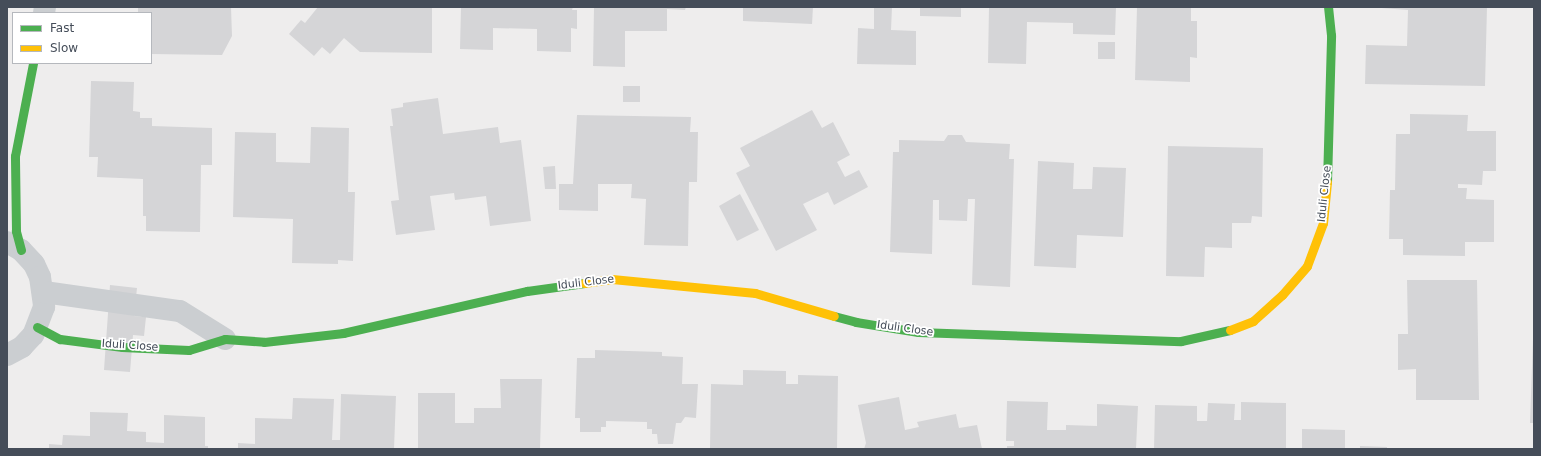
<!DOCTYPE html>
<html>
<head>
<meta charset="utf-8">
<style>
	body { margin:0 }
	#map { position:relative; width:1541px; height:456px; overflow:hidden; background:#eeeded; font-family:"DejaVu Sans",sans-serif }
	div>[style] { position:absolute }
	.building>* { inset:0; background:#d5d5d7 }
	.street>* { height:22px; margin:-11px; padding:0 11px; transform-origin:11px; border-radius:11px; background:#cbced1 }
	.fast>* { height:9px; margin:-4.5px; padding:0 4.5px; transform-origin:4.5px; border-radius:4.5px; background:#4caf50 }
	.slow>* { height:9px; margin:-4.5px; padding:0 4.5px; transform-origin:4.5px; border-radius:4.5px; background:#ffc107 }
	span { translate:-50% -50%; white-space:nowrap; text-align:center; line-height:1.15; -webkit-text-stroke:3.5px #fff; paint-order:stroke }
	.street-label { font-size:11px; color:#454d59 }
	.frame { position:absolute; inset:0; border:8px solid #454d59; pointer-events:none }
	.legend { position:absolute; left:12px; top:12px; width:140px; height:52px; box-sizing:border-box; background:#fff; border:1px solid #b5b8bd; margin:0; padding:5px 7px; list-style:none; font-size:12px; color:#454d59 }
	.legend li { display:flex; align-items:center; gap:8px; height:20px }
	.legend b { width:20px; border:1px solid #b5b8bd }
</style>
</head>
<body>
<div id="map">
	<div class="building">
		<i style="clip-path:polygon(138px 7px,231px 7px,232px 36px,222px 55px,151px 54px,151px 13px,138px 13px)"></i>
		<i style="clip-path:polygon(318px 7px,432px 7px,432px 53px,360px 52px,344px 38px,330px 54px,322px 47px,314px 56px,289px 34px,301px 20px,305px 23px)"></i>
		<i style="clip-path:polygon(461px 7px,573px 7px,572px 10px,577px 10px,577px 29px,571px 28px,571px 52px,537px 51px,537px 29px,493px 28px,493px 50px,460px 49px)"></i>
		<i style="clip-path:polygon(594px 7px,686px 7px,685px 10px,667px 9px,667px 31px,625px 31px,625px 67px,593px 66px)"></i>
		<i style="clip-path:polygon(743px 7px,813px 7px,812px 24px,743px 21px)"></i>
		<i style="clip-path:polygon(874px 7px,892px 7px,891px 30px,916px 31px,916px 65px,857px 64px,858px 28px,874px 29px)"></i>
		<i style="clip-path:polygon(920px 7px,961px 7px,961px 17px,920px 16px)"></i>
		<i style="clip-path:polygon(989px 7px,1116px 7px,1115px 35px,1073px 34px,1073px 23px,1027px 22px,1026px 64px,988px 63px)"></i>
		<i style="clip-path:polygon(1137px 7px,1191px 7px,1191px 21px,1197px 21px,1197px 58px,1190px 57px,1190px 82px,1135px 80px)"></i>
		<i style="clip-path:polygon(1368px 7px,1487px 7px,1485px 86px,1365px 84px,1366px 45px,1407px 46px,1408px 10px)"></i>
		<i style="clip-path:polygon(1098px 42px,1115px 42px,1115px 59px,1098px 59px)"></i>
		<i style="clip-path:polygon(91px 81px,134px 82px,133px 111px,140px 112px,140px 118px,152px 118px,152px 126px,212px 128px,212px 165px,201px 165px,200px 232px,146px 231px,146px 216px,143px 216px,143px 179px,97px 177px,98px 157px,89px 157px)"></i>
		<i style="clip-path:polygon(623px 86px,640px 86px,640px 102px,623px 102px)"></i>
		<i style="clip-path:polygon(438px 98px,443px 134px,498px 127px,500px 143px,521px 140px,531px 221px,490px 226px,486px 196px,455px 200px,454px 193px,430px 196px,435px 230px,396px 235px,391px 201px,399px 200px,390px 126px,393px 126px,391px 109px,403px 107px,403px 103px)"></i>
		<i style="clip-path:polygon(812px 110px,822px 128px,833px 122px,850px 155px,837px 162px,845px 177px,859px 170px,868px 187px,834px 205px,828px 192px,803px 204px,817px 230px,776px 251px,736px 173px,750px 166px,740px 148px)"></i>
		<i style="clip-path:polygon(1410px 114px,1468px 115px,1467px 131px,1496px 131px,1496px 171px,1483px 171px,1482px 185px,1458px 184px,1458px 188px,1467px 188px,1466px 199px,1494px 200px,1494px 242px,1465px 242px,1465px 256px,1403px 255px,1403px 239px,1389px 239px,1390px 190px,1395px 190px,1396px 134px,1410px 134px)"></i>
		<i style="clip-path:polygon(577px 115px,691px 117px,690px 132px,698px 132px,697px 182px,689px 182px,688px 246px,644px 245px,646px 199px,631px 198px,632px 184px,598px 184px,598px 211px,559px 210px,559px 184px,573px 184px)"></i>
		<i style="clip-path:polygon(311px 127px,349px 128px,348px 192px,355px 192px,353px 261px,338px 260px,338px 264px,292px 263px,293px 219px,233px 217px,235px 132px,276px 133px,276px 162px,310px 163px)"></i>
		<i style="clip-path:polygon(948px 135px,962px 135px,966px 142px,1010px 144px,1009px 159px,1014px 159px,1010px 287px,972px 285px,975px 199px,968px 199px,967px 221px,939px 220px,939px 200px,933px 200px,932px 254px,890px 252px,893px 152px,899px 152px,899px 140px,944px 141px)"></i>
		<i style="clip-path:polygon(1168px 146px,1263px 148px,1262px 217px,1252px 216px,1251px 223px,1232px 223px,1232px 248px,1205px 247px,1204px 277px,1166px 276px)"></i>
		<i style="clip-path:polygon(1038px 161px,1074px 163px,1073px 189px,1092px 189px,1093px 167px,1126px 168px,1123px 237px,1077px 235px,1076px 268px,1034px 266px)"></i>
		<i style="clip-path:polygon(555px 166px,556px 189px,545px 189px,543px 167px)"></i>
		<i style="clip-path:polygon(740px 194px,759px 230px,737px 241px,719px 206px)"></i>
		<i style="clip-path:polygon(1407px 280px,1477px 280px,1479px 400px,1416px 400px,1416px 369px,1398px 370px,1398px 334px,1408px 334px)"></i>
		<i style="clip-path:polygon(110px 285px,137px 288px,134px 316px,146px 317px,144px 336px,133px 335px,130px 372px,104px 370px)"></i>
		<i style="clip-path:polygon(1533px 339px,1534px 339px,1534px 423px,1530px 423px)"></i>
		<i style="clip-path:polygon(595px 350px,662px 352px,662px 356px,683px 357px,682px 384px,698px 384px,696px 418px,685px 417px,681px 423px,676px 423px,673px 444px,658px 444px,657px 434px,652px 434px,652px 429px,647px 429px,647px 422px,606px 421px,606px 427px,601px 427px,601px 432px,580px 432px,580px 418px,575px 418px,577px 358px,595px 358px)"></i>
		<i style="clip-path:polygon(743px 370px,786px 371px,786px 384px,798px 384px,798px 375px,838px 376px,837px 449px,710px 449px,711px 384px,743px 385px)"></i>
		<i style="clip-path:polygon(500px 379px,542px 379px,540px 449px,418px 449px,418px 393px,455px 393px,455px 423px,474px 423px,474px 408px,501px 408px)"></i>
		<i style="clip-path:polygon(341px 394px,396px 396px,394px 449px,238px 449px,238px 443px,255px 444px,255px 418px,292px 419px,293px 398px,334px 399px,332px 440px,340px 440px)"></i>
		<i style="clip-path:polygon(899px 397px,905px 430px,919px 427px,917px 422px,956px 414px,959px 428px,977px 425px,982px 449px,864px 449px,866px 443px,858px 405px)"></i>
		<i style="clip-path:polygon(1007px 401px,1048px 402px,1047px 430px,1066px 430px,1066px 425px,1097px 426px,1097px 404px,1138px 406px,1136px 449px,1007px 449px,1007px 446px,1014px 446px,1014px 441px,1006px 441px)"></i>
		<i style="clip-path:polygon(1241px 402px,1286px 403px,1286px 449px,1154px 449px,1155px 405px,1197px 406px,1197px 421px,1207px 421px,1208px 403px,1235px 404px,1234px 420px,1241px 420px)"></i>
		<i style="clip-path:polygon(90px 412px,128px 413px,127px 431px,146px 432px,146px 442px,164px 443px,164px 415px,205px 417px,205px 446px,208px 446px,208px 449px,49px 449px,49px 444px,62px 445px,63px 435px,90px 436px)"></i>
		<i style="clip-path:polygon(1302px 429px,1345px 430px,1345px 449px,1302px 449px)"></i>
		<i style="clip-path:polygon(1360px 446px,1387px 447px,1387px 449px,1360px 449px)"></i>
	</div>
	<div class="street">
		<i style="left:44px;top:13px;width:6px;rotate:-81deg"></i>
		<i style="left:7px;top:242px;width:16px;rotate:30deg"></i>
		<i style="left:21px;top:250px;width:19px;rotate:47deg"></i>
		<i style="left:34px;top:264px;width:14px;rotate:65deg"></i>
		<i style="left:40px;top:277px;width:30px;rotate:82deg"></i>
		<i style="left:44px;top:307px;width:30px;rotate:111deg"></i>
		<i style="left:33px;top:335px;width:16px;rotate:133deg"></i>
		<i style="left:22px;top:347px;width:17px;rotate:152deg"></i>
		<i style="left:44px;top:292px;width:137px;rotate:8deg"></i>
		<i style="left:180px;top:311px;width:53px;rotate:31.9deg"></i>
	</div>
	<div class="fast">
		<i style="left:1327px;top:182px;width:147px;rotate:-88.4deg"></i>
		<i style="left:1331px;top:35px;width:28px;rotate:-96deg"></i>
		<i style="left:21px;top:250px;width:20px;rotate:-105deg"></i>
		<i style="left:16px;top:231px;width:75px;rotate:-90.8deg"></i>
		<i style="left:15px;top:156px;width:95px;rotate:-79deg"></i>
		<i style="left:834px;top:316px;width:23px;rotate:15deg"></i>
		<i style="left:856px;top:322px;width:63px;rotate:9.2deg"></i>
		<i style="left:918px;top:332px;width:263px;rotate:2deg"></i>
		<i style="left:1181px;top:341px;width:50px;rotate:-12.7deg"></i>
		<i style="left:37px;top:327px;width:26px;rotate:28deg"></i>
		<i style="left:60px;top:339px;width:63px;rotate:7.4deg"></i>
		<i style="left:122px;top:347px;width:67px;rotate:2.6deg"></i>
		<i style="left:189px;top:350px;width:38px;rotate:-17deg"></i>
		<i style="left:225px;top:339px;width:39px;rotate:4deg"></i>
		<i style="left:264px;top:342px;width:80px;rotate:-6.5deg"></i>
		<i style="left:343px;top:333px;width:189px;rotate:-12.9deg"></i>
		<i style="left:527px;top:291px;width:58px;rotate:-8deg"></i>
	</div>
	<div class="slow">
		<i style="left:584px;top:283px;width:28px;rotate:-8deg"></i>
		<i style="left:612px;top:279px;width:144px;rotate:5.6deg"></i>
		<i style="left:755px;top:293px;width:82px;rotate:16.2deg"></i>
		<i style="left:1230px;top:330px;width:25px;rotate:-21deg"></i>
		<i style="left:1253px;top:321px;width:39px;rotate:-42deg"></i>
		<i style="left:1282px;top:295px;width:38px;rotate:-49deg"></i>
		<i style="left:1307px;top:266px;width:46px;rotate:-69.6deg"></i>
		<i style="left:1323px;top:223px;width:41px;rotate:-84.4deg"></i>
	</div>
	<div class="street-label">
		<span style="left:1325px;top:194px;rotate:-84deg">Iduli Close</span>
		<span style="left:586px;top:283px;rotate:-7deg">Iduli Close</span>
		<span style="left:905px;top:329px;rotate:8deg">Iduli Close</span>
		<span style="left:130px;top:346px;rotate:4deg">Iduli Close</span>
	</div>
	<div class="frame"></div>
	<ul class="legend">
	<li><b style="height:5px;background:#4caf50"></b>Fast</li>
	<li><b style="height:5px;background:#ffc107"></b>Slow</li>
	</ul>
</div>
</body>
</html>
